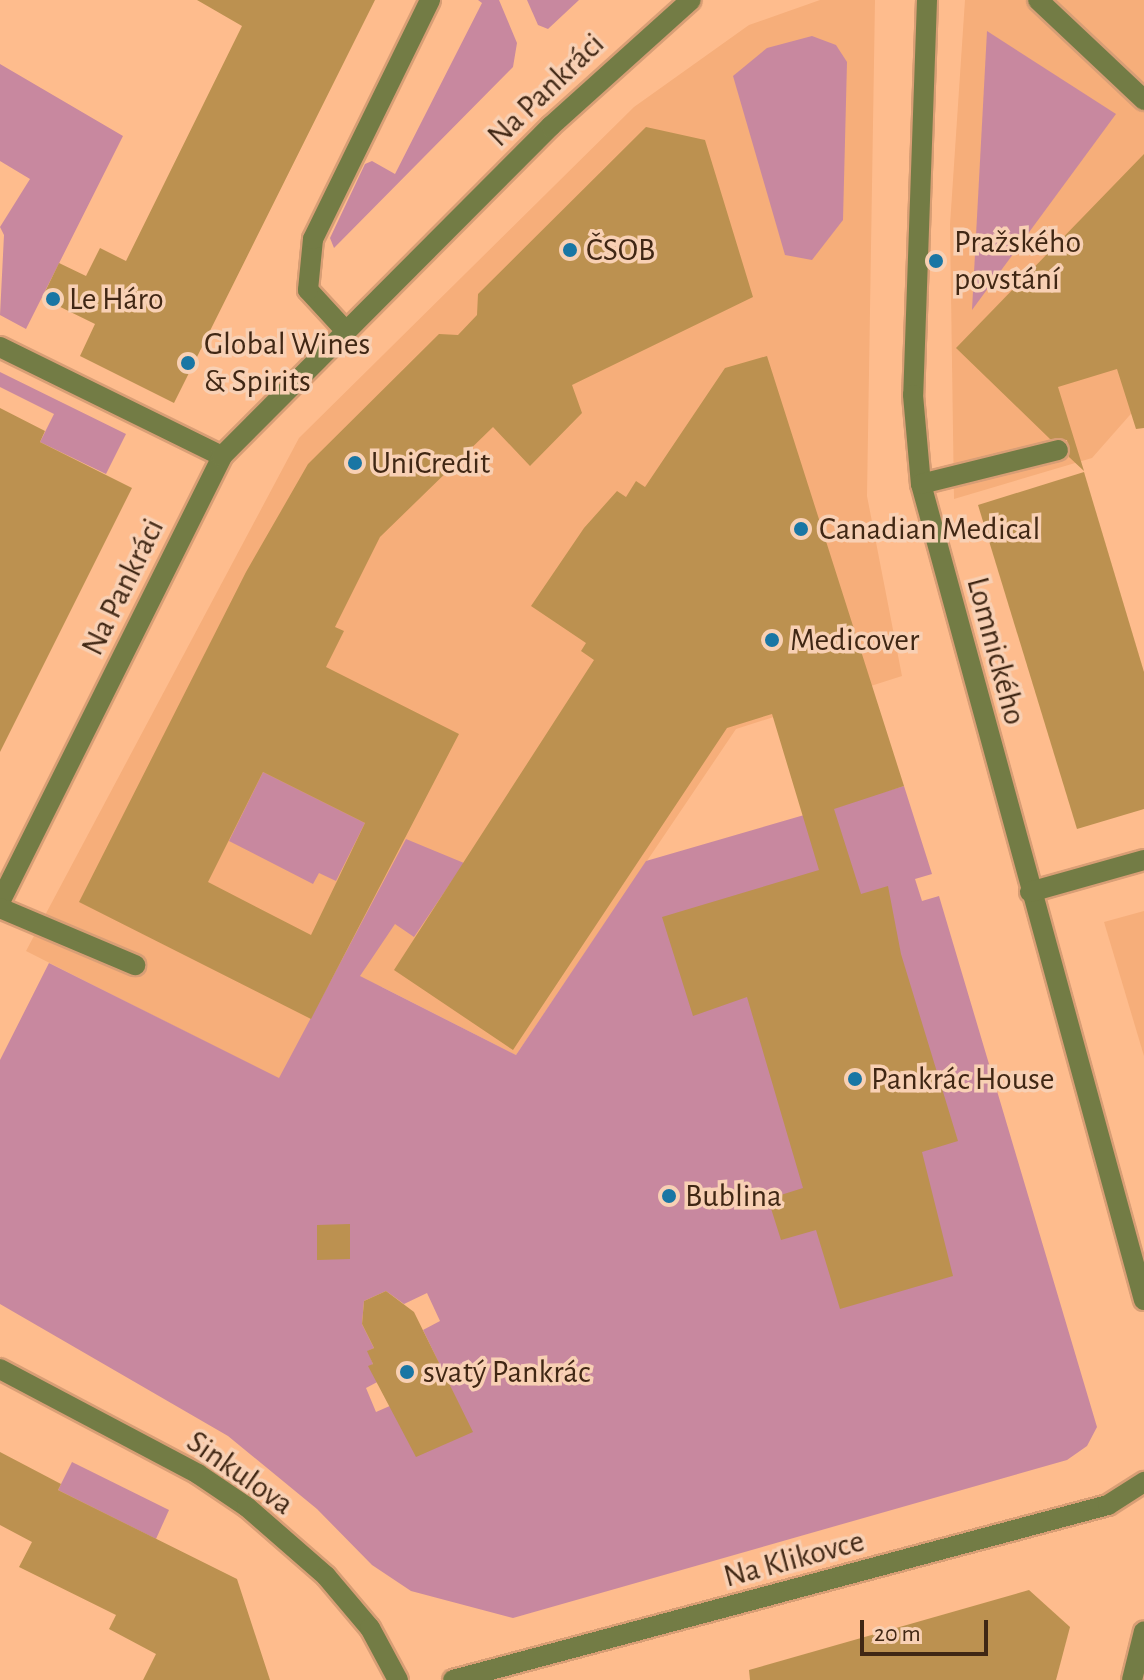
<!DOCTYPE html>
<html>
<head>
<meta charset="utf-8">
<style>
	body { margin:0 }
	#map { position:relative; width:1144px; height:1680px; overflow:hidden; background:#febc8d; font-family:"Alegreya Sans",sans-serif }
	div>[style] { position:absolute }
	.built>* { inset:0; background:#f6ae7a }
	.green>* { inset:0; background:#c8889f }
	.building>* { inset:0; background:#bc9150 }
	.roads { filter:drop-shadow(2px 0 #d89e75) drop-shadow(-2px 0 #d89e75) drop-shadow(0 2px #d89e75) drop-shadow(0 -2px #d89e75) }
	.minor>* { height:20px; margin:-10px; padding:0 10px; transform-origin:10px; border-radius:10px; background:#737c45 }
	.dots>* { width:22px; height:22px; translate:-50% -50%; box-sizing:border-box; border:4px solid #f8d0b4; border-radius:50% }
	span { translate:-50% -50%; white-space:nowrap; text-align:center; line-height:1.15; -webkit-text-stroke:7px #f8d0b4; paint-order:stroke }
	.street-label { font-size:32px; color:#402714 }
	.poi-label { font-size:32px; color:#402714 }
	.left { translate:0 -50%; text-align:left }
	.scale { position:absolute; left:860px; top:1620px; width:128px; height:36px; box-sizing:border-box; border:4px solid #402714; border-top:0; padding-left:10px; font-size:24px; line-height:28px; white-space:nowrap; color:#402714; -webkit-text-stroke:6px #f8d0b4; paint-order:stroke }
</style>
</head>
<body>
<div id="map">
	<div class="built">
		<i style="clip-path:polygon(820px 0,875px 0,867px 496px,902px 676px,736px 729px,516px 1055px,382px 987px,279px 1079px,26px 951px,299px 438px,634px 107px,749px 25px)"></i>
		<i style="clip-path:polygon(965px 0,1144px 0,1144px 399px,1092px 458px,954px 499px,950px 225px)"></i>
		<i style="clip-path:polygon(1144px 911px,1144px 1056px,1104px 922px)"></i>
	</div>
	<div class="green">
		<i style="clip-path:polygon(478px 0,499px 0,517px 43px,513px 67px,334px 248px,330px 238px,365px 164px,372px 161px,395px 174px,482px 3px)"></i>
		<i style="clip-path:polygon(527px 0,579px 0,548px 29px,538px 25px)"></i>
		<i style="clip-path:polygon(987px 31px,1116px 114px,972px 310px)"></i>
		<i style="clip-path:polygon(812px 36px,836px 45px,847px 62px,843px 220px,812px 260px,785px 255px,733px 76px,767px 48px)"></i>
		<i style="clip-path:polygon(0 64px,123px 136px,26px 329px,0 315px,4px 235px,0 227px,30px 179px,0 161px)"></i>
		<i style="clip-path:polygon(0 372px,126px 434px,106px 474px,40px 442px,54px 414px,0 387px)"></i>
		<i style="clip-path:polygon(263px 772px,365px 823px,336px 881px,319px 873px,313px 884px,229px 841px)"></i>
		<i style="clip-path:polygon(evenodd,904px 786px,932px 874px,915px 879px,922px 901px,939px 896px,1097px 1427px,1087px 1446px,1067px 1460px,513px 1618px,411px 1591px,372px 1565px,317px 1509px,228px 1436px,0 1304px,0 1060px,49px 963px,279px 1078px,406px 839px,464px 863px,414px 937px,395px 924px,360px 976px,516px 1055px,646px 861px,904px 786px,386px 1291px,404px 1304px,427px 1293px,440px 1321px,423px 1330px,472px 1432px,392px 1405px,376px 1412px,366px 1388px,381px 1380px,369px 1367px,373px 1364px,368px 1351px,374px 1348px,362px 1324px,364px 1301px,386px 1291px)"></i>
		<i style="clip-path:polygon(72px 1462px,169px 1510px,156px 1539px,58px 1490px)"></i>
	</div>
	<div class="building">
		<i style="clip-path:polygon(197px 0,375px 0,174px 403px,80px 356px,95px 324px,42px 298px,59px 263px,86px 276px,100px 248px,126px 261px,242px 26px)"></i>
		<i style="clip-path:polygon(evenodd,646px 127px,705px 140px,753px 297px,572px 385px,582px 413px,530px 466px,493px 427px,380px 537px,335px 627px,344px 631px,326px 667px,459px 734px,311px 1019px,79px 902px,246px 572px,308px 464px,439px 334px,458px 335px,477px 315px,478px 294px,646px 127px,263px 772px,365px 823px,311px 935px,208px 882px,263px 772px)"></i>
		<i style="clip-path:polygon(1144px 154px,1144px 428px,1136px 429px,1117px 369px,1058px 387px,1084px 471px,1069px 457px,1067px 440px,1050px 439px,956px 348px)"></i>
		<i style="clip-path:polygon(767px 356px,904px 786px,834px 809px,861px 894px,888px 886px,901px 954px,958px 1141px,922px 1152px,953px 1276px,840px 1309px,816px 1230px,781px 1240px,768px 1199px,803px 1188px,747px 997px,693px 1016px,662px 917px,819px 870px,772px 714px,727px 728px,513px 1050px,394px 970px,594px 660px,581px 651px,586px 643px,531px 606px,584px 528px,617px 491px,626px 497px,636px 481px,645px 487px,725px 368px)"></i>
		<i style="clip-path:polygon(0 408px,45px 431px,40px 442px,132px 488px,0 752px)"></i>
		<i style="clip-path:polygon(1084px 472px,1144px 672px,1144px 809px,1077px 829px,978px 505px)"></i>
		<i style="clip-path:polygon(350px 1224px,350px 1259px,317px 1260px,317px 1225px)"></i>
		<i style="clip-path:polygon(386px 1291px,414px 1312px,473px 1432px,416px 1457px,368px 1366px,373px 1364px,367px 1351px,374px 1348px,362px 1324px,364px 1301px)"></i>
		<i style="clip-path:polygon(0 1452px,61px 1484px,58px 1490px,237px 1579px,270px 1680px,143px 1680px,156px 1654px,109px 1629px,116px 1615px,19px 1567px,32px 1542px,0 1525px)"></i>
		<i style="clip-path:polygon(1029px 1590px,1070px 1627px,1056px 1680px,750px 1680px,749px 1670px)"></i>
	</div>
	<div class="roads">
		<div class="minor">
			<i style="left:927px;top:0;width:395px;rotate:92deg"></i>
			<i style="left:913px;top:395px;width:89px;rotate:84.9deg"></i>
			<i style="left:921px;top:484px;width:846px;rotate:74.72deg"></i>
			<i style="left:1038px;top:0;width:146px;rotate:43.3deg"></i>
			<i style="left:344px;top:329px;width:53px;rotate:-132.7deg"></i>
			<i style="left:308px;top:290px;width:51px;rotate:-84.4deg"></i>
			<i style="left:313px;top:239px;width:266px;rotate:-63.9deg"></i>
			<i style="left:0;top:347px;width:247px;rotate:26.2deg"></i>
			<i style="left:921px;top:484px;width:141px;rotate:-13.9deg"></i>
			<i style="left:1030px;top:892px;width:118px;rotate:-15.7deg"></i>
			<i style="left:0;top:902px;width:498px;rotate:-63.5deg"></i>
			<i style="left:222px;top:456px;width:466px;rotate:-45.1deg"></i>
			<i style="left:551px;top:126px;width:188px;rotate:-42deg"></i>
			<i style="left:0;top:908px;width:147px;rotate:22.9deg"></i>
			<i style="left:0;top:1369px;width:224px;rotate:27.9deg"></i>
			<i style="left:198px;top:1474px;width:59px;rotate:34deg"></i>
			<i style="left:247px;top:1507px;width:105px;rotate:41.1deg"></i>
			<i style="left:326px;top:1576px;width:68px;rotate:49.8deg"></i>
			<i style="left:370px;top:1628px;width:59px;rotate:61.7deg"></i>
			<i style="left:453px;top:1680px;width:678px;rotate:-14.96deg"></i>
			<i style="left:1108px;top:1505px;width:43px;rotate:-32.6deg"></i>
			<i style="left:1132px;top:1680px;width:50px;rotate:-76.2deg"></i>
		</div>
	</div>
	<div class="dots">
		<i style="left:570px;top:250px;background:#1976a4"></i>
		<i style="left:936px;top:261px;background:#1976a4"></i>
		<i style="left:53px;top:299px;background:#1976a4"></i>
		<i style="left:188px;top:363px;background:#1976a4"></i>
		<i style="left:355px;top:463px;background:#1976a4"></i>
		<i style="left:801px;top:529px;background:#1976a4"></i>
		<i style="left:772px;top:640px;background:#1976a4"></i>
		<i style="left:855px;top:1079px;background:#1976a4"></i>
		<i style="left:669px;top:1196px;background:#1976a4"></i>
		<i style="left:407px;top:1372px;background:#1976a4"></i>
	</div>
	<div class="street-label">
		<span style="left:546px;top:90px;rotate:-44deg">Na Pankráci</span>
		<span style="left:123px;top:587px;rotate:-64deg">Na Pankráci</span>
		<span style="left:996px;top:651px;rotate:75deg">Lomnického</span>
		<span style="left:240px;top:1473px;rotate:35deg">Sinkulova</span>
		<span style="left:794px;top:1559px;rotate:-15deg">Na Klikovce</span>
	</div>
	<div class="poi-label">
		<span class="left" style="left:954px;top:261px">Pražského<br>povstání</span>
		<span class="left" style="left:586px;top:250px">ČSOB</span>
		<span class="left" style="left:69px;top:299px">Le Háro</span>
		<span class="left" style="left:204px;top:363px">Global Wines<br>&amp; Spirits</span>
		<span class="left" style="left:371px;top:463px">UniCredit</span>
		<span class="left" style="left:819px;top:529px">Canadian Medical</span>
		<span class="left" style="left:790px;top:640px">Medicover</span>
		<span class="left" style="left:871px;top:1079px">Pankrác House</span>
		<span class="left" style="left:685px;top:1196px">Bublina</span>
		<span class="left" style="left:423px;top:1372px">svatý Pankrác</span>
	</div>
	<div class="scale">20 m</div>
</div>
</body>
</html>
